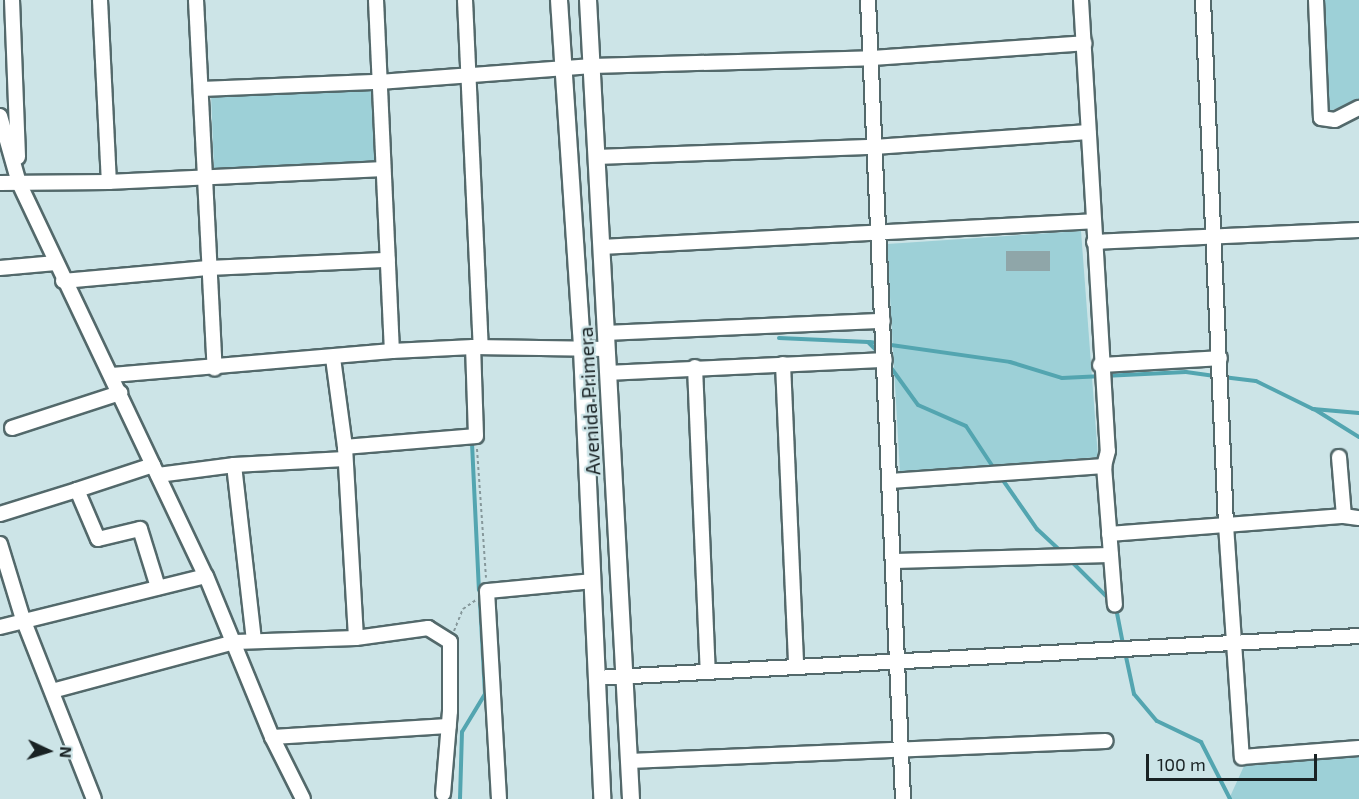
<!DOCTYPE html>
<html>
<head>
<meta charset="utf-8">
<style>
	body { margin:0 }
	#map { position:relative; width:1359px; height:799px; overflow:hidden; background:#cce4e7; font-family:"Exo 2",sans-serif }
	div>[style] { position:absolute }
	.green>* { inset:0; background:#9dd0d7 }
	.stream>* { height:4px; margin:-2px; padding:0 2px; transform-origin:2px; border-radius:2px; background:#53a5b0 }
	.building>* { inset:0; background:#8fa6a9 }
	.path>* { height:2px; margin-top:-1px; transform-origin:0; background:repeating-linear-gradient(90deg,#86989b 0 3px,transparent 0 6px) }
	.roads { filter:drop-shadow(2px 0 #53696b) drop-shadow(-2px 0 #53696b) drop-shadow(0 2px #53696b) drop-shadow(0 -2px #53696b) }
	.minor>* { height:14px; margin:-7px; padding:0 7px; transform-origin:7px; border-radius:7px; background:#fff }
	.major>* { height:16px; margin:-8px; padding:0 8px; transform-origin:8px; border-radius:8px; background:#fff }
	span { translate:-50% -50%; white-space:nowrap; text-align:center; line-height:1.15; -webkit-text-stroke:4.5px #cce4e7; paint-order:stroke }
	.street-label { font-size:20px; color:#192224 }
	.north { position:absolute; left:18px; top:721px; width:60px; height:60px; -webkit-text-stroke:4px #cce4e7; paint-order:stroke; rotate:94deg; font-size:16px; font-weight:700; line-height:24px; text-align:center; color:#192224 }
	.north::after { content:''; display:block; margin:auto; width:21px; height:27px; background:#192224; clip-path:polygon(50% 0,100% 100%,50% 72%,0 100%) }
	.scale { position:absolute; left:1146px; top:754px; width:171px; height:27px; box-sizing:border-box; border:3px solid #192224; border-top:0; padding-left:8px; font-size:18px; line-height:21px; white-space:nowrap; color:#192224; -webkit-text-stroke:4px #cce4e7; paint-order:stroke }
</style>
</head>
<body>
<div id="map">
	<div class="green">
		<i style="clip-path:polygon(1320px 0,1359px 0,1359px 102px,1326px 112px)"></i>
		<i style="clip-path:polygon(372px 88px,376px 163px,214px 168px,211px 95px)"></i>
		<i style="clip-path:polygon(1081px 231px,1098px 457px,900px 472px,887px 244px)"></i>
		<i style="clip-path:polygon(1359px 756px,1359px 799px,1229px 799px,1244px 766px)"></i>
	</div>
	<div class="stream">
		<i style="left:779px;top:338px;width:89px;rotate:2.6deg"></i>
		<i style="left:868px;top:342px;width:14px;rotate:45deg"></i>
		<i style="left:870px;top:342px;width:141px;rotate:8.1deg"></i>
		<i style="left:1010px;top:362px;width:54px;rotate:17.1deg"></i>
		<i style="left:1062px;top:378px;width:124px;rotate:-2.8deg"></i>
		<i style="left:1186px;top:372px;width:29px;rotate:8deg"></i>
		<i style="left:889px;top:365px;width:49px;rotate:54.1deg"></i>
		<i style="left:918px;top:405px;width:52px;rotate:23.6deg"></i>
		<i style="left:966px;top:426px;width:53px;rotate:56.6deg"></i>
		<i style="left:1223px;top:377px;width:33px;rotate:7deg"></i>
		<i style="left:1256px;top:381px;width:64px;rotate:26.2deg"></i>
		<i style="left:1313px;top:409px;width:46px;rotate:5deg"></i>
		<i style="left:1314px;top:409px;width:53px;rotate:31.9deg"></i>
		<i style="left:472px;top:443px;width:147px;rotate:87.3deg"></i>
		<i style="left:1000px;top:476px;width:65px;rotate:55.1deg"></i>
		<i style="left:1037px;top:529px;width:33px;rotate:43deg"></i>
		<i style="left:1071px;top:561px;width:55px;rotate:45deg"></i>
		<i style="left:1116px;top:608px;width:38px;rotate:79deg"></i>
		<i style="left:1125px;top:652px;width:43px;rotate:77.9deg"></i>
		<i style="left:1134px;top:694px;width:35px;rotate:50deg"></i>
		<i style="left:1157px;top:721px;width:49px;rotate:25.5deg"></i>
		<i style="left:1201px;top:742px;width:64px;rotate:63deg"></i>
		<i style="left:460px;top:799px;width:67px;rotate:-88.3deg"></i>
		<i style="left:462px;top:732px;width:44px;rotate:-58.8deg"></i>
		<i style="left:485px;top:694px;width:91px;rotate:-93.1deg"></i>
	</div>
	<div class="building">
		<i style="clip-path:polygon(1006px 251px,1050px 251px,1050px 271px,1006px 271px)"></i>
	</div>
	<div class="path">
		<i style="left:477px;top:449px;width:129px;rotate:86deg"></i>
		<i style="left:454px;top:631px;width:24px;rotate:-68deg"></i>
		<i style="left:463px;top:609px;width:16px;rotate:-35deg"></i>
	</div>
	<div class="roads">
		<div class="minor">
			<i style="left:12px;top:0;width:157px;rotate:87.8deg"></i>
			<i style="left:100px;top:0;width:182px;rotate:87.2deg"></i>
			<i style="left:196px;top:0;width:369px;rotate:87.1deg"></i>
			<i style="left:376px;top:0;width:351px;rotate:87.4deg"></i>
			<i style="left:465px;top:0;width:347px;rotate:87.4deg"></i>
			<i style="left:868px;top:0;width:800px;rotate:87.49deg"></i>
			<i style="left:1081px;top:0;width:452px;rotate:86.6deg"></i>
			<i style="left:1108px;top:451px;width:16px;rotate:105deg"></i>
			<i style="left:1104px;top:466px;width:139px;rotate:85.5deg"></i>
			<i style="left:1203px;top:0;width:526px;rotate:87.49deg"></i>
			<i style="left:1226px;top:525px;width:233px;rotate:86.1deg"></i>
			<i style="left:1242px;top:757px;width:117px;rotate:-4.4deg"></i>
			<i style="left:1316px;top:0;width:118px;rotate:87.6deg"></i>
			<i style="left:1321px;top:118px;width:14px;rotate:8deg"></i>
			<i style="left:1335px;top:120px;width:27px;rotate:-27deg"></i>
			<i style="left:201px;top:89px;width:178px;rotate:-2.3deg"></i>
			<i style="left:379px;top:82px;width:214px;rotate:-4.3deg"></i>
			<i style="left:592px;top:66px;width:280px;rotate:-1.6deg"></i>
			<i style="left:872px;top:58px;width:213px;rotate:-4deg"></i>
			<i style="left:0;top:116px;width:70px;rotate:74.2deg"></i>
			<i style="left:19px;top:183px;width:435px;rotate:64.6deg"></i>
			<i style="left:206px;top:576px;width:174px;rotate:67.7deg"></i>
			<i style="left:272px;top:737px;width:69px;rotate:63.4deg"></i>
			<i style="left:596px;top:157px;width:278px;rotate:-2.1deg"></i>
			<i style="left:874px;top:147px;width:215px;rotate:-4deg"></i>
			<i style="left:0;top:183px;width:109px;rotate:-0.5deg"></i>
			<i style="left:109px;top:182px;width:274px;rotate:-2.7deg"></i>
			<i style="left:1094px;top:242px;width:265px;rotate:-2.6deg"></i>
			<i style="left:601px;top:247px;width:493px;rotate:-3deg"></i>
			<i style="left:0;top:268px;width:56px;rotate:-5.1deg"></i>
			<i style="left:63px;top:281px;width:148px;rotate:-5.1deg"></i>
			<i style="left:210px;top:268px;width:178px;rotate:-2.6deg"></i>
			<i style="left:606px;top:333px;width:277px;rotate:-2.5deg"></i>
			<i style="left:333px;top:358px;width:90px;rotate:82.3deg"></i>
			<i style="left:345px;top:447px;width:191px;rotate:86.7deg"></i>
			<i style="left:783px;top:364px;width:301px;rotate:87.5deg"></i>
			<i style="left:1100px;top:365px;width:120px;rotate:-3.3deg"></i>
			<i style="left:695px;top:367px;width:304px;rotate:87.6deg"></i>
			<i style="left:608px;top:373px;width:277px;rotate:-2.7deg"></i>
			<i style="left:112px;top:375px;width:281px;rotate:-4.9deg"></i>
			<i style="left:392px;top:351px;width:81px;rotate:-2.8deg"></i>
			<i style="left:473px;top:347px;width:134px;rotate:0.9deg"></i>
			<i style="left:12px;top:428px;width:114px;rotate:-18deg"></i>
			<i style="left:345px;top:447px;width:131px;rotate:-4.8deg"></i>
			<i style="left:476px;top:436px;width:89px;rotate:-91.9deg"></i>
			<i style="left:1339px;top:457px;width:59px;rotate:85.2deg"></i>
			<i style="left:234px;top:465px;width:177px;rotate:83.5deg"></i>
			<i style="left:158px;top:475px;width:77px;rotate:-7.5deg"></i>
			<i style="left:234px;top:465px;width:111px;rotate:-3.1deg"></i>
			<i style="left:890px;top:481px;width:215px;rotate:-4deg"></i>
			<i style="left:77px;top:490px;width:80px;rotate:-18.2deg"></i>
			<i style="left:0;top:514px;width:81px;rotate:-17.3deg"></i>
			<i style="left:77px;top:490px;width:53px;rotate:66.8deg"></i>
			<i style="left:98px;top:539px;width:43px;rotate:-13.4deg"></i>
			<i style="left:140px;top:529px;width:61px;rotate:72.8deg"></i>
			<i style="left:1109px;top:534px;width:236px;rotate:-4.4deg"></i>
			<i style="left:1344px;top:516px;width:15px;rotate:8deg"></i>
			<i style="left:0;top:544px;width:78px;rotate:73deg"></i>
			<i style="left:23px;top:619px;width:193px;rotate:68.5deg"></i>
			<i style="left:893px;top:561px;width:218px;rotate:-1.6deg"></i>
			<i style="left:0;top:627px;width:212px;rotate:-13.9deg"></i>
			<i style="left:596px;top:678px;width:764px;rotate:-3.15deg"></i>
			<i style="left:52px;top:691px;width:189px;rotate:-15deg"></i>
			<i style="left:235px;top:642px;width:121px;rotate:-1.9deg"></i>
			<i style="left:356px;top:638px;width:73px;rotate:-7.9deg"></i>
			<i style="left:428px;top:628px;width:26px;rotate:32deg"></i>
			<i style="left:450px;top:642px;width:69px;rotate:90deg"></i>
			<i style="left:450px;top:711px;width:83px;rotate:94.8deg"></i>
			<i style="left:272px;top:737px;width:177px;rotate:-3.6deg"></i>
			<i style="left:629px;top:761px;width:477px;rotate:-2.4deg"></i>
			<i style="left:499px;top:799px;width:208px;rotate:-93.3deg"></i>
			<i style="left:487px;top:591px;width:105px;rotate:-5.4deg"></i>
		</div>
		<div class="major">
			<i style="left:559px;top:0;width:351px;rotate:86.2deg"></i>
			<i style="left:582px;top:350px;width:449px;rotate:87.4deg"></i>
			<i style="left:588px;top:0;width:800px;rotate:86.92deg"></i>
		</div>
	</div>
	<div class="street-label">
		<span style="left:589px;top:401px;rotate:-93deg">Avenida Primera</span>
	</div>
	<div class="north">N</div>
	<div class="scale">100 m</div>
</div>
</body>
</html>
